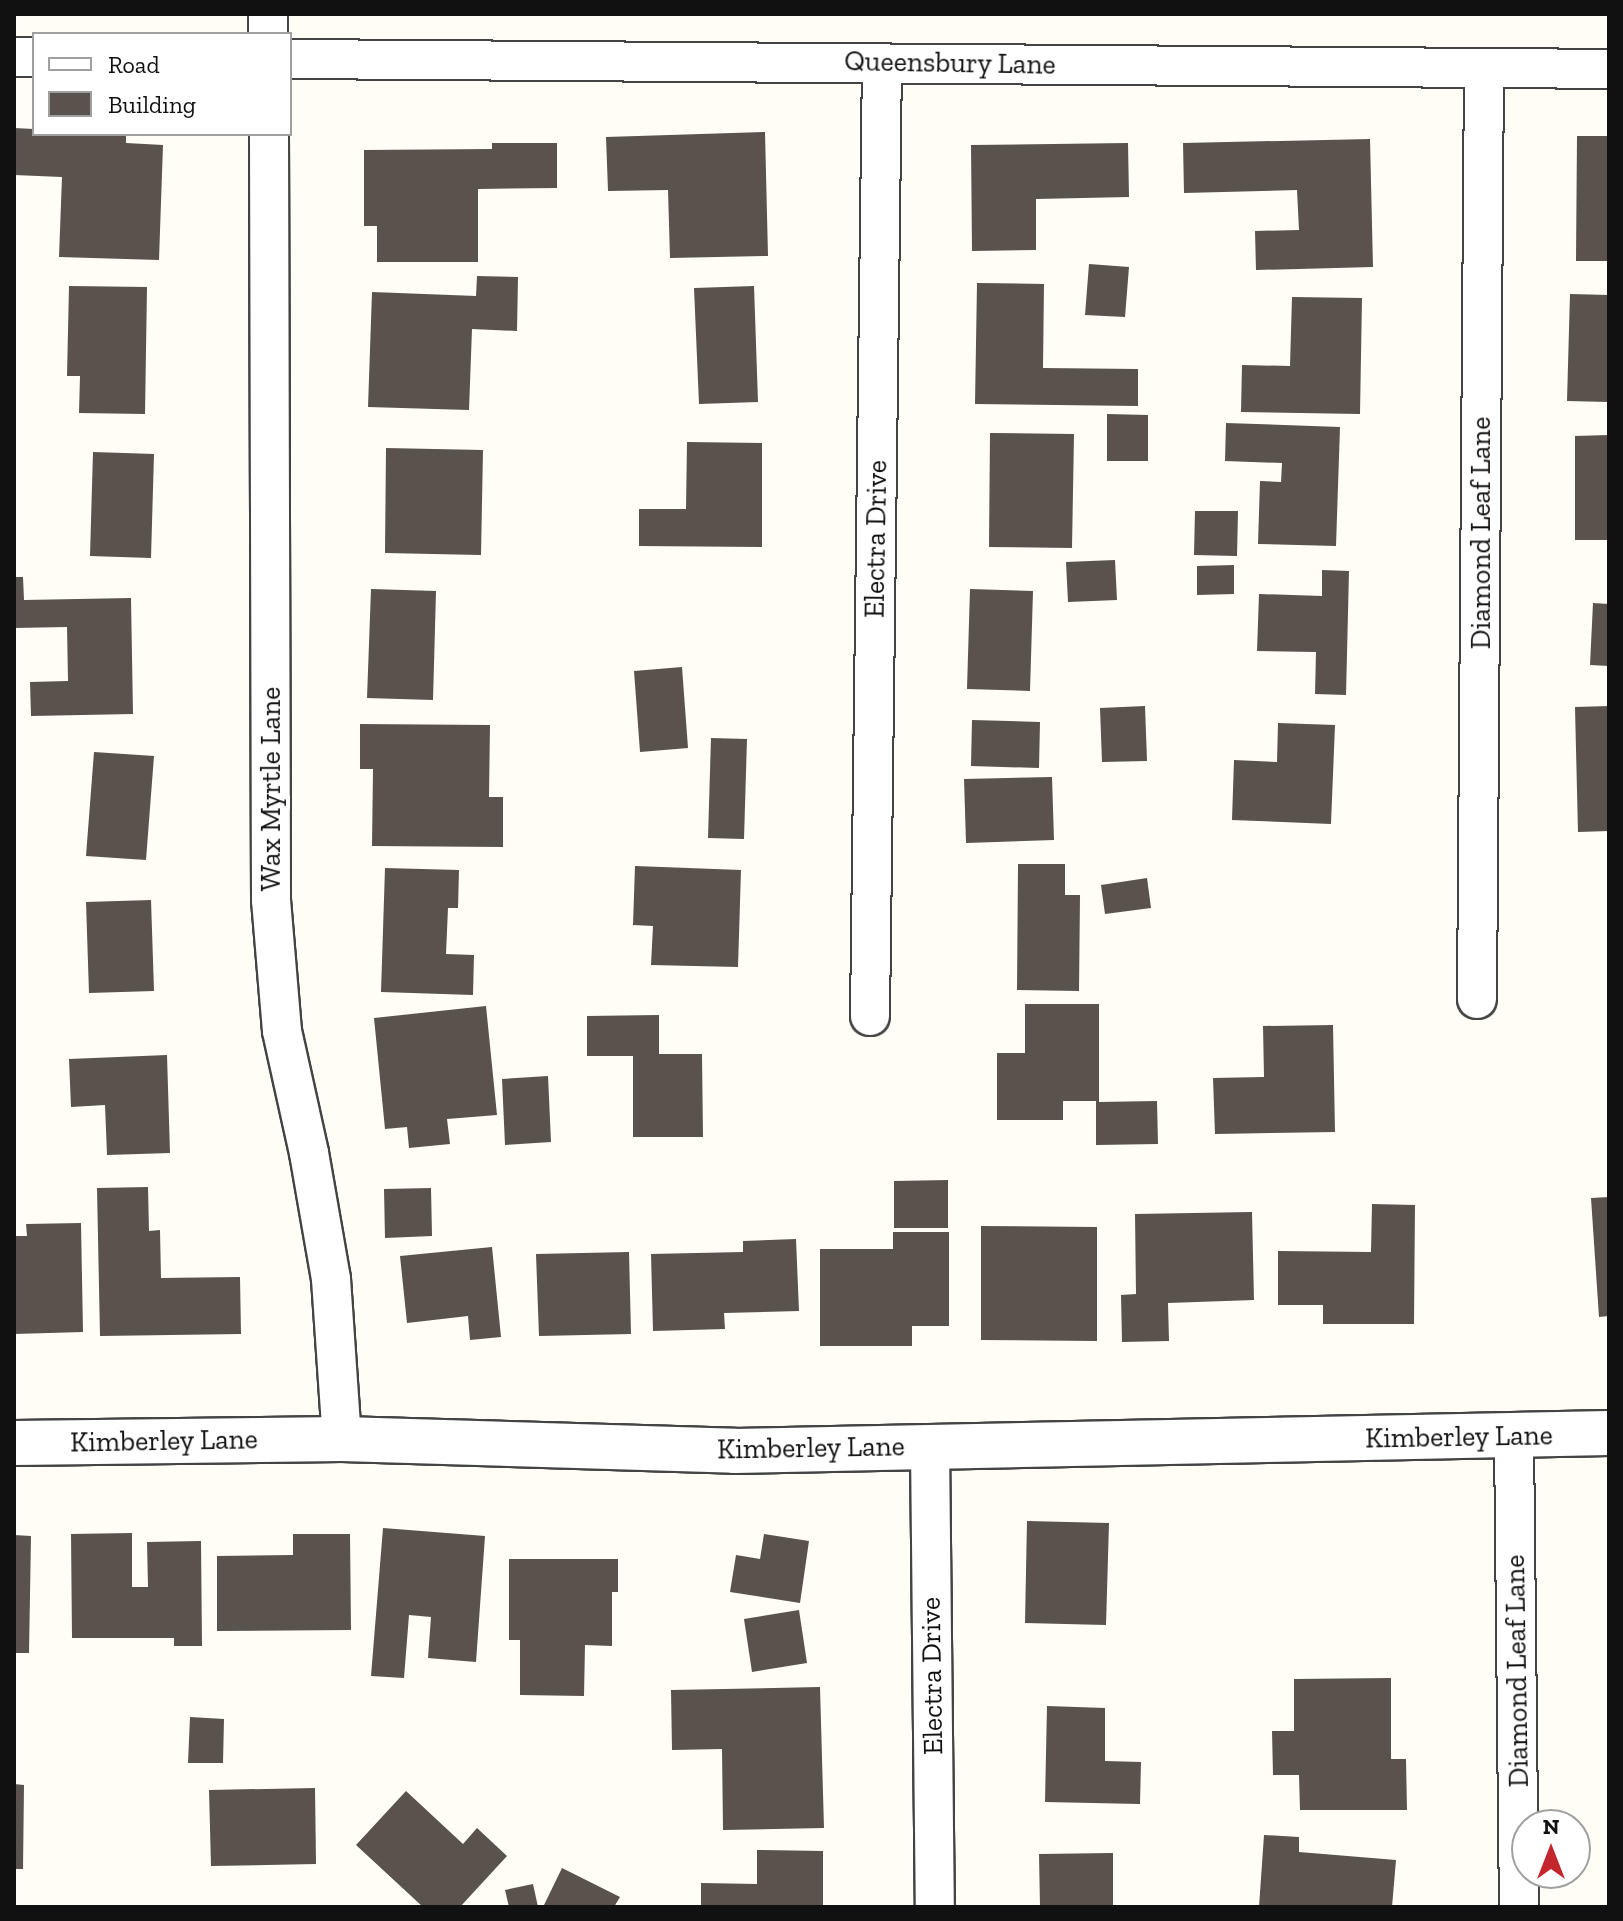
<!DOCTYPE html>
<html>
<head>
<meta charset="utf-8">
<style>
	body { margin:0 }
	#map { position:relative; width:1623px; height:1921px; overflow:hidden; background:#fffdf5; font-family:"Zilla Slab",serif }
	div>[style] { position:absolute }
	.building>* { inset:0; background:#5a524d }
	.roads { filter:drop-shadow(2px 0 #444) drop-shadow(-2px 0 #444) drop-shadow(0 2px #444) drop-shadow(0 -2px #444) }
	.minor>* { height:38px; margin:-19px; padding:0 19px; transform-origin:19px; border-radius:19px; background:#fff }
	.tertiary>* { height:44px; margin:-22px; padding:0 22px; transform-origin:22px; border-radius:22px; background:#fff }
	span { translate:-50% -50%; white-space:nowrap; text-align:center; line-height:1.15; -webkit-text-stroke:8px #fff; paint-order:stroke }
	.street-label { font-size:28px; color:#111 }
	.frame { position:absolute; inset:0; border:16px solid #111; pointer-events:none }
	.legend { position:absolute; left:32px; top:32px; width:260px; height:104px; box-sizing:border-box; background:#fff; border:2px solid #a0a0a0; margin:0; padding:10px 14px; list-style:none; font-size:24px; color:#111 }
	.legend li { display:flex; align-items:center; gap:16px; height:40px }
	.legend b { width:40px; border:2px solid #a0a0a0 }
	.north { position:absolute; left:1511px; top:1809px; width:80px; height:80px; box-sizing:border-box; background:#fff; border:2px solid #a0a0a0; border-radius:50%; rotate:0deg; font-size:22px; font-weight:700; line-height:32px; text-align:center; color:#111 }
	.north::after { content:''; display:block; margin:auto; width:28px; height:36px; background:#c4262e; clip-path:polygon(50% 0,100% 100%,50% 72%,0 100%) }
</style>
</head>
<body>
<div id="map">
	<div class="building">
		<i style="clip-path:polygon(14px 128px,34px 129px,34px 134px,126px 134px,126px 143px,163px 145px,159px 260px,59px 257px,62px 177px,14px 175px)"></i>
		<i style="clip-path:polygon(765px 132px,768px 256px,670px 258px,668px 190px,608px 191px,606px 137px)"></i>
		<i style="clip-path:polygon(1577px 136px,1609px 136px,1609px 261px,1576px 261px)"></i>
		<i style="clip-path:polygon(1370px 139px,1373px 267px,1256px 270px,1255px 231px,1299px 230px,1297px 190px,1184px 193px,1183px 143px)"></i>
		<i style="clip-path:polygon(492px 143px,557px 143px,557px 188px,478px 189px,478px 262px,377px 262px,377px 226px,364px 226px,364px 150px,492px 149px)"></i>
		<i style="clip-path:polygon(1128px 143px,1129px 197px,1036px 199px,1036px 250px,972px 251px,971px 145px)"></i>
		<i style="clip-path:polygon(1089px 264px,1129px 267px,1125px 317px,1085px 315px)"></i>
		<i style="clip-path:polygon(477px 276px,518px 277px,517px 331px,472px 329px,469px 410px,368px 407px,372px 292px,476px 296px)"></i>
		<i style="clip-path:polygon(977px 283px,1044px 284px,1043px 368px,1138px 369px,1138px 406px,975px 404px)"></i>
		<i style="clip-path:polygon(69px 286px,147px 287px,145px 414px,79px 413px,80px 376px,67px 376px)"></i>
		<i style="clip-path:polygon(754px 286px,758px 402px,699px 404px,694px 288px)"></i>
		<i style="clip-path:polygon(1570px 294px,1609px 295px,1609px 402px,1567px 401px)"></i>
		<i style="clip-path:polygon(1292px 297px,1362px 298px,1360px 414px,1241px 412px,1242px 365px,1290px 366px)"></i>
		<i style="clip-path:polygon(1107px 414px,1148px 415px,1148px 461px,1107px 461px)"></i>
		<i style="clip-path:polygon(1226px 423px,1340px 427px,1336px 546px,1258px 544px,1260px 481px,1281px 482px,1282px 463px,1225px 461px)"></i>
		<i style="clip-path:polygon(990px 433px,1074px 434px,1072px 548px,989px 547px)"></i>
		<i style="clip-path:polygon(1609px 435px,1609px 540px,1575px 540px,1575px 436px)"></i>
		<i style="clip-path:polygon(687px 442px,762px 443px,762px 547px,639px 546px,639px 509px,686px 509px)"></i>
		<i style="clip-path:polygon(386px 448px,483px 450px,481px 555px,385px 553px)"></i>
		<i style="clip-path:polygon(93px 452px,154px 454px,151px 558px,90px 556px)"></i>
		<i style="clip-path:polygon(1195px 511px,1238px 511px,1237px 556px,1194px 555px)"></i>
		<i style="clip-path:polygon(1115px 560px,1117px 600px,1068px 602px,1066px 562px)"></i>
		<i style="clip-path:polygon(1234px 565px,1234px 594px,1197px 595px,1197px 566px)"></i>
		<i style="clip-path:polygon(1322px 570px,1349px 571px,1346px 695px,1315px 694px,1316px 652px,1257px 651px,1259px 594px,1322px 596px)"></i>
		<i style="clip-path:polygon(14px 577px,23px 577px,24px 600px,131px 598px,133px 714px,31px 716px,30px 682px,68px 681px,67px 627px,14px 628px)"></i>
		<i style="clip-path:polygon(371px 589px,436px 591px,433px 700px,367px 698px)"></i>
		<i style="clip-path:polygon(970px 589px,1033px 591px,1030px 691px,967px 689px)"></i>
		<i style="clip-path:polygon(1593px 603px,1609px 604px,1609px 666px,1590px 665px)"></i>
		<i style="clip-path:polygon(682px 667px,688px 748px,640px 752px,634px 671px)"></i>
		<i style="clip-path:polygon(1145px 706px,1147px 761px,1102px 762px,1100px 708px)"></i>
		<i style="clip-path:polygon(1609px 706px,1609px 831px,1578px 832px,1575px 707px)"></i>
		<i style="clip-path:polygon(972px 720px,1040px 722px,1039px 768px,971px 766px)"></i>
		<i style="clip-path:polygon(1278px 723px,1335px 725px,1331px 824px,1232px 820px,1234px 760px,1277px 762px)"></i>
		<i style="clip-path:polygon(360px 724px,490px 725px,489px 797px,503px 797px,503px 847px,372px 846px,373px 769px,360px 769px)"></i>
		<i style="clip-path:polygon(711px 738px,747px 739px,744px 839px,708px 838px)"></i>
		<i style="clip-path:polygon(94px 752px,154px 756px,146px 860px,86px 856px)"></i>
		<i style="clip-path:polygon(1052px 777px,1054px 840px,966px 843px,964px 779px)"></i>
		<i style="clip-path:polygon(1018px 864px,1065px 864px,1065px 895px,1080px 895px,1079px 991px,1017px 990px)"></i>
		<i style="clip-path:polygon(635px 866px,741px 870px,738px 967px,651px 965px,653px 926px,633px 925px)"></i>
		<i style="clip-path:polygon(385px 868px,459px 870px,458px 908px,448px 908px,446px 954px,474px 955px,473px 995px,381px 992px)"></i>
		<i style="clip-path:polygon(1147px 878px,1151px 908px,1105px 914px,1101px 885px)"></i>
		<i style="clip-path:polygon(151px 900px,154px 991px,89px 993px,86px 902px)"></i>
		<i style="clip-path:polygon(1025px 1004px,1099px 1004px,1099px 1102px,1157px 1101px,1158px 1144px,1096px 1145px,1096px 1101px,1063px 1101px,1063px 1120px,997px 1120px,997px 1053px,1025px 1053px)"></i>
		<i style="clip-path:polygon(486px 1006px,497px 1115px,447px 1119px,450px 1144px,409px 1148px,407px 1127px,385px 1129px,374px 1018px)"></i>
		<i style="clip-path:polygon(659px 1015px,659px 1054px,702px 1054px,703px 1137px,633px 1137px,633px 1056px,587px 1056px,587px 1016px)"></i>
		<i style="clip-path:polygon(1333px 1025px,1335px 1132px,1215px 1134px,1213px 1078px,1264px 1077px,1263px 1026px)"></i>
		<i style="clip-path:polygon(167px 1055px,170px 1153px,107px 1155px,105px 1105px,71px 1107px,69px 1059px)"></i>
		<i style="clip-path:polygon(548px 1076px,551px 1142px,505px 1145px,502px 1079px)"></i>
		<i style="clip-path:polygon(948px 1180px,948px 1228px,894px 1228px,894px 1181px)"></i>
		<i style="clip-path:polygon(148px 1187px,149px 1231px,160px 1230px,161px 1278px,240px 1277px,241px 1334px,100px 1336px,97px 1188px)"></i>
		<i style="clip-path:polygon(431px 1188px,432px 1236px,385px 1238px,384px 1189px)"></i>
		<i style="clip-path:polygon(1609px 1197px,1609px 1316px,1599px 1317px,1591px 1198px)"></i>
		<i style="clip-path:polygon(1372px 1204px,1415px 1205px,1414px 1324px,1323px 1324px,1323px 1305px,1278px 1305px,1278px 1251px,1371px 1252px)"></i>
		<i style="clip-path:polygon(1252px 1212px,1254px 1300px,1168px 1303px,1169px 1341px,1122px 1342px,1121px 1295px,1136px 1294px,1135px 1214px)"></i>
		<i style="clip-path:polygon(81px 1223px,83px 1332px,14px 1334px,14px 1236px,27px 1236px,26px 1224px)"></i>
		<i style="clip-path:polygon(981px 1226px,1097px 1227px,1097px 1341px,981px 1340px)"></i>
		<i style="clip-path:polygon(893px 1232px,949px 1232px,949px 1326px,912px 1326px,912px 1346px,820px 1346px,820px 1249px,893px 1249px)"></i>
		<i style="clip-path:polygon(796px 1239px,799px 1311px,724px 1313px,725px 1329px,653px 1331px,651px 1254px,743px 1252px,743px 1241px)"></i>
		<i style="clip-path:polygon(492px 1247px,501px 1337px,470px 1340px,468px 1316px,407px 1323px,400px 1256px)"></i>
		<i style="clip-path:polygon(629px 1252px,631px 1334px,539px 1336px,536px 1254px)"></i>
		<i style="clip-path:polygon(1027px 1521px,1109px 1523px,1106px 1625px,1025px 1623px)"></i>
		<i style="clip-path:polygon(383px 1528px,485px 1536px,476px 1662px,428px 1658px,431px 1617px,409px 1615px,404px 1678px,371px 1676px)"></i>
		<i style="clip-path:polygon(132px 1533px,132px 1587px,148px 1587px,147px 1542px,201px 1541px,202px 1646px,174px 1646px,174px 1638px,72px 1638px,71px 1534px)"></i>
		<i style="clip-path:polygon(293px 1534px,350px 1534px,351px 1630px,217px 1631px,217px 1556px,293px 1555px)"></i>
		<i style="clip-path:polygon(764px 1534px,809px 1541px,800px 1603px,730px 1592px,736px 1555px,760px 1559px)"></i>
		<i style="clip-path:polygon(14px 1535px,31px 1536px,29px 1653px,14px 1653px)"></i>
		<i style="clip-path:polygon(509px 1559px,618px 1559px,618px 1592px,612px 1592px,612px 1646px,585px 1645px,584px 1696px,520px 1695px,520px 1640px,509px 1640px)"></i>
		<i style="clip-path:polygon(799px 1610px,807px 1663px,752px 1672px,744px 1619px)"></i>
		<i style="clip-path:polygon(1391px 1678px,1391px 1759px,1406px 1759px,1407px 1810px,1300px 1810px,1299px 1775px,1273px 1775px,1272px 1731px,1294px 1731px,1294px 1679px)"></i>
		<i style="clip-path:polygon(820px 1687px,824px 1828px,723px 1830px,722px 1749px,672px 1750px,671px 1690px)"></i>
		<i style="clip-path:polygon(1047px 1706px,1105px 1708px,1105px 1761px,1141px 1762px,1140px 1804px,1045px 1802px)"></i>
		<i style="clip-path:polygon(190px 1717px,224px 1719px,223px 1763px,188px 1763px)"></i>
		<i style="clip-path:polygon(14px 1784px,24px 1785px,23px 1869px,14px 1869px)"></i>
		<i style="clip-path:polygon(315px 1788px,316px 1864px,211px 1866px,209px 1790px)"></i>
		<i style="clip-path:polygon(406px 1791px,463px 1844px,477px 1828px,507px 1856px,460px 1907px,423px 1907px,356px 1845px)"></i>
		<i style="clip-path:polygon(1264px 1835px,1299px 1837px,1299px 1852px,1396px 1860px,1392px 1907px,1259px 1907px)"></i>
		<i style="clip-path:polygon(757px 1850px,823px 1851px,823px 1907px,701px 1907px,701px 1883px,757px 1884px)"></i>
		<i style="clip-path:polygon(1113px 1853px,1113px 1907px,1040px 1907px,1039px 1854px)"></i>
		<i style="clip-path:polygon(562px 1868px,620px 1897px,614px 1907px,544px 1905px)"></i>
		<i style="clip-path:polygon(533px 1884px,538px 1907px,509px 1907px,505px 1890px)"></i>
	</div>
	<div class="roads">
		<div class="minor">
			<i style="left:268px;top:14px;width:20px;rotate:90deg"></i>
			<i style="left:14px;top:57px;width:20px"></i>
			<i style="left:290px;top:59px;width:1319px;rotate:0.43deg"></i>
			<i style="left:269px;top:134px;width:766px;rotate:89.85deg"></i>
			<i style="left:271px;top:900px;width:131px;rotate:85.2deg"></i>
			<i style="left:282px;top:1031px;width:125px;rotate:77.5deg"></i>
			<i style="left:309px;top:1153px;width:128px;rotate:80.1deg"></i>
			<i style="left:331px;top:1279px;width:160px;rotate:86.1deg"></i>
			<i style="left:1477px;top:999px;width:931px;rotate:-89.57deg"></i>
			<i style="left:870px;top:1016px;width:953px;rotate:-89.28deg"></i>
			<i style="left:1514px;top:1436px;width:471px;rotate:89.4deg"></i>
			<i style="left:930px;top:1446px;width:461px;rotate:89.4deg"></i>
		</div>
		<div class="tertiary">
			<i style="left:14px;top:1443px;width:328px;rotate:-0.7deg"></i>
			<i style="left:342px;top:1439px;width:393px;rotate:1.7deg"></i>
			<i style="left:735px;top:1451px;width:874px;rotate:-1.18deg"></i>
		</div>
	</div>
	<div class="street-label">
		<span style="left:950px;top:63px;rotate:1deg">Queensbury Lane</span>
		<span style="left:1481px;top:533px;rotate:-90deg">Diamond Leaf Lane</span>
		<span style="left:876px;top:539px;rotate:-89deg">Electra Drive</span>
		<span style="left:271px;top:789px;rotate:-90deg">Wax Myrtle Lane</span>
		<span style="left:1459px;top:1437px;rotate:-1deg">Kimberley Lane</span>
		<span style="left:164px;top:1441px;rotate:-1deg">Kimberley Lane</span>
		<span style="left:811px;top:1448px;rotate:-1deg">Kimberley Lane</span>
		<span style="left:1517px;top:1671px;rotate:-91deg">Diamond Leaf Lane</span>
		<span style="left:932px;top:1676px;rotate:-91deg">Electra Drive</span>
	</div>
	<div class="frame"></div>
	<ul class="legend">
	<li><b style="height:10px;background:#fff"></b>Road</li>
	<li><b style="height:22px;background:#5a524d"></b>Building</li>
	</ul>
	<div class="north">N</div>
</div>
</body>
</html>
